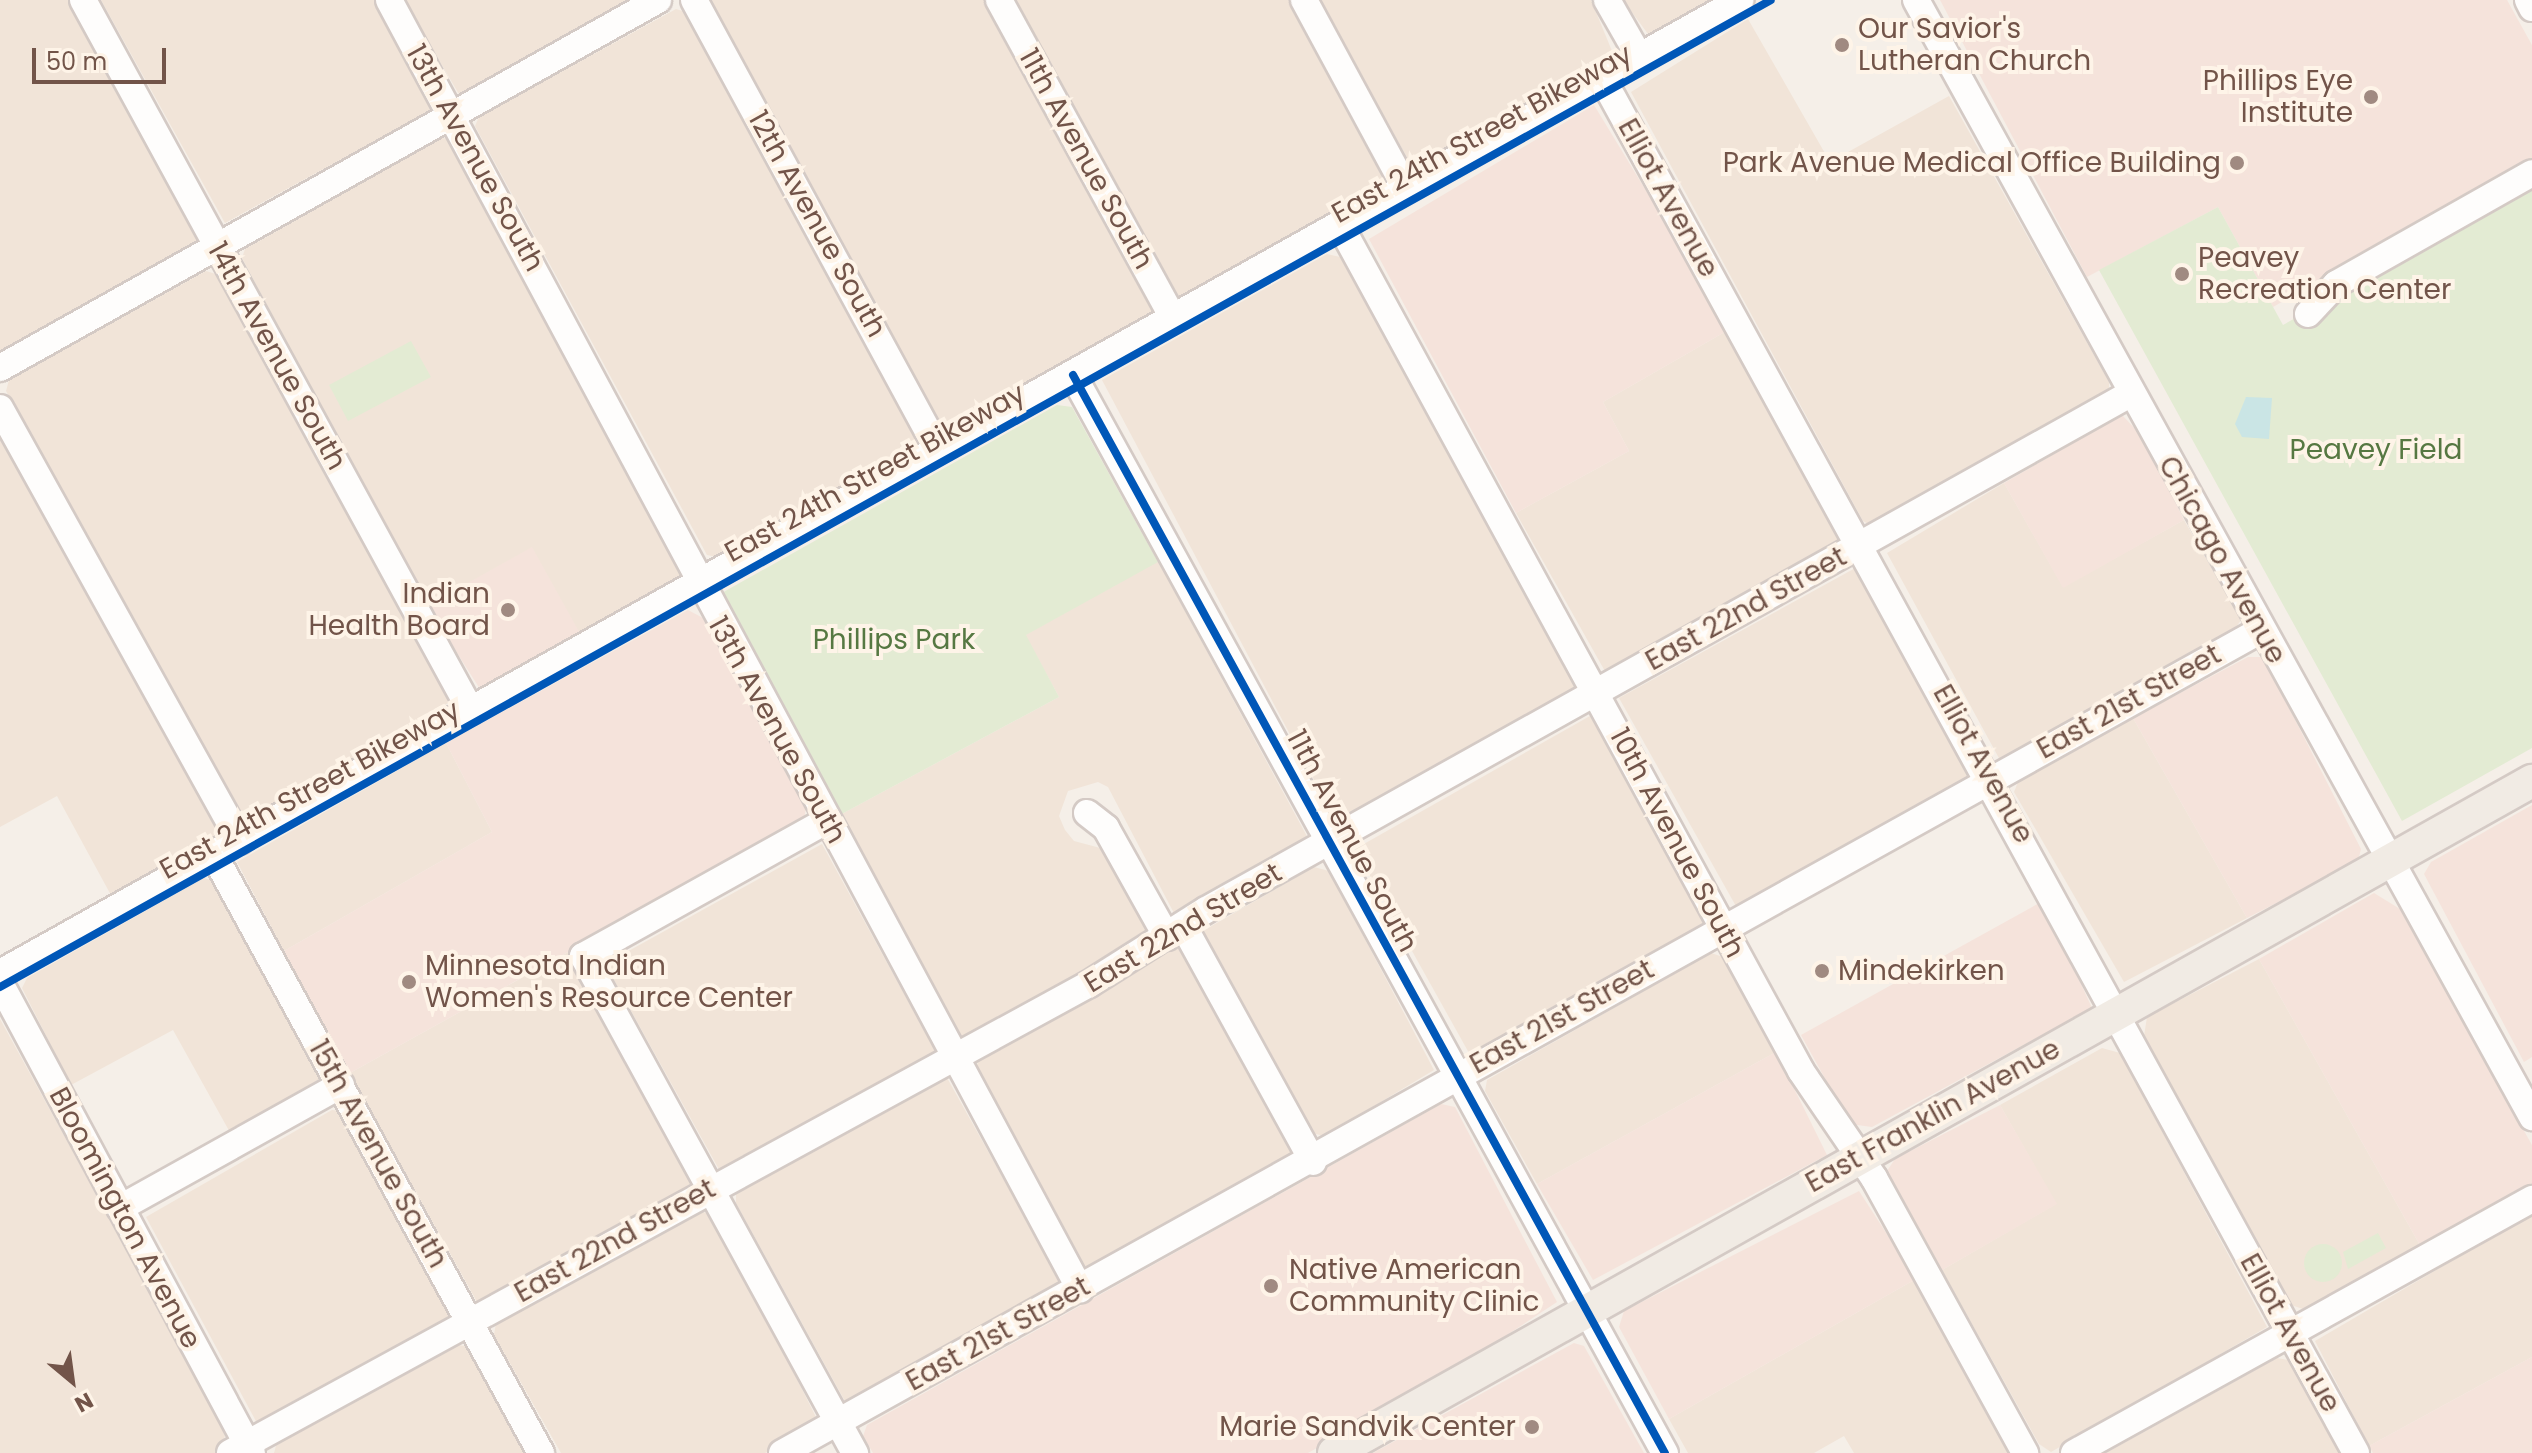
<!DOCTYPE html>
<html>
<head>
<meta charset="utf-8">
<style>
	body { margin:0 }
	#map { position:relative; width:2532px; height:1453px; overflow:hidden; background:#f5efe8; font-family:Poppins,sans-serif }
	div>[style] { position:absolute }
	.residential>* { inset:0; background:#f1e4d8 }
	.commercial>* { inset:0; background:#f5e3db }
	.green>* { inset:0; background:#e3ebd3 }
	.round { border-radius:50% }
	.water>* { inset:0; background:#cae5e5 }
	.roads { filter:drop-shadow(2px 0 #d4cac5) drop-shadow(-2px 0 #d4cac5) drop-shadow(0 2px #d4cac5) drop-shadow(0 -2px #d4cac5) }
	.minor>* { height:26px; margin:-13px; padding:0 13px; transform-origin:13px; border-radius:13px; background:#fefdfc }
	.major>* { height:32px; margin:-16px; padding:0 16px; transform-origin:16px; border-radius:16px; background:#f1ebe4 }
	.cycleway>* { height:8px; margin:-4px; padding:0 4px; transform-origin:4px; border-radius:4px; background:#0057b8 }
	.dots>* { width:22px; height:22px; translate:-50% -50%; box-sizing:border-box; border:4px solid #fef4e8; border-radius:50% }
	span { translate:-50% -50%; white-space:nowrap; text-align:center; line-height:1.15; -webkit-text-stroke:8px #fef4e8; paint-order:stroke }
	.poi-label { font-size:28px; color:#725449 }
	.left { translate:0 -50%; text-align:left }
	.right { translate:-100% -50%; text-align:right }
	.street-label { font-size:28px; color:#725449 }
	.park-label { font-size:28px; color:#567842 }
	.north { position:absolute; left:32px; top:1341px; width:80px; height:80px; -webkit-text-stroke:6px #fef4e8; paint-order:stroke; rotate:151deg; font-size:22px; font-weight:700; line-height:32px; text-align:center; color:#725449 }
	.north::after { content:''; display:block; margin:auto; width:28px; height:36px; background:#725449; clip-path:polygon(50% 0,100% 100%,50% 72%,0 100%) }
	.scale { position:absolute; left:32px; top:48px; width:134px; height:36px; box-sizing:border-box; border:4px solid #725449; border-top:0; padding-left:10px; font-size:24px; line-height:28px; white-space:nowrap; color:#725449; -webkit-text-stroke:6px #fef4e8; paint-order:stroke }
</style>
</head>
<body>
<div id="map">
	<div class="residential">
		<i style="clip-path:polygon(0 0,69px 0,199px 240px,0 355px)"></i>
		<i style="clip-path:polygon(101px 0,378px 0,431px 110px,225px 223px)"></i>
		<i style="clip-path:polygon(404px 0,635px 0,460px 96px)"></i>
		<i style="clip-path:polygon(710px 0,988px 0,1154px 308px,1150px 316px,953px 426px,939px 424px)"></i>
		<i style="clip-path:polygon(1012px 0,1289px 0,1382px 174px,1380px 186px,1178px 297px)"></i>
		<i style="clip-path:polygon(1318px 0,1591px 0,1612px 51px,1603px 64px,1412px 166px)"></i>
		<i style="clip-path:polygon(1623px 0,1715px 0,1648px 34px)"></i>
		<i style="clip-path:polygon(676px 9px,692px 14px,920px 443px,722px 558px,707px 555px,475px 126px,479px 117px)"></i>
		<i style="clip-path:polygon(1748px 19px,1830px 162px,1949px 96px,2109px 382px,2109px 397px,1870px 525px,1863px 521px,1631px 92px)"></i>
		<i style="clip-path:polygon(442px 138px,450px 139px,686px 574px,582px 637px,427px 606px,242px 258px,245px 249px)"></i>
		<i style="clip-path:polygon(1327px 254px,1340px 257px,1578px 690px,1338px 825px,1102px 380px)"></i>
		<i style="clip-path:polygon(206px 271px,219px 275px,450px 702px,248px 819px,239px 816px,6px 391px,9px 380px)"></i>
		<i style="clip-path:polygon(1730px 329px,1841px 542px,1606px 673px,1516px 513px,1629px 451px,1603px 402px)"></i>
		<i style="clip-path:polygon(0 428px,217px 828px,215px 843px,112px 897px,57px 796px,0 827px)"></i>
		<i style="clip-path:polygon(2004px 483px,2063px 587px,2184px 520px,2241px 620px,2232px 633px,2000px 760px,1887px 553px)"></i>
		<i style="clip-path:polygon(1158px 561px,1309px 840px,1176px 917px,1108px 787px,1098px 782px,1068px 791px,1059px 816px,1065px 830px,1074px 841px,1104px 849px,1149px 927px,1148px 938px,961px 1037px,838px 816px,1059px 697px,1025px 635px)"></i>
		<i style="clip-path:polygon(1859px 566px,1972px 767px,1970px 778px,1737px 908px,1619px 698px)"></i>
		<i style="clip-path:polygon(1590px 716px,1708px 923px,1469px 1053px,1355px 849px)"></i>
		<i style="clip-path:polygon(2133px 718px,2247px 918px,2124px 982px,2014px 792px,2018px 782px)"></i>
		<i style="clip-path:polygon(446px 743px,492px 832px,284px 951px,237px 862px)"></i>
		<i style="clip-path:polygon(822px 844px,937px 1054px,721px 1173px,605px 964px)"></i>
		<i style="clip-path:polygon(1314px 867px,1329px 871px,1434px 1070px,1324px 1136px,1312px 1133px,1201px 932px)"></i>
		<i style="clip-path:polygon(204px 878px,217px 882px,324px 1076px,232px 1136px,173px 1030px,71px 1085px,22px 988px,27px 978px)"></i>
		<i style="clip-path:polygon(1180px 946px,1302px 1153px,1089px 1273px,977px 1070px,978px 1056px)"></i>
		<i style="clip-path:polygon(570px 951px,694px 1182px,690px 1191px,477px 1302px,350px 1073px)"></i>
		<i style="clip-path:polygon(1711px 953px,1723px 957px,1776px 1052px,1537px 1184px,1485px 1091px,1487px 1080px)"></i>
		<i style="clip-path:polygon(2259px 959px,2421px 1247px,2306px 1310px,2288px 1304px,2144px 1036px,2147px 1017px)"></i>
		<i style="clip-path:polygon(0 1019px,227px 1432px,217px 1453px,0 1453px)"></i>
		<i style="clip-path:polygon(2102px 1048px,2120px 1053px,2267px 1327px,2051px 1452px,2039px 1444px,1942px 1270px,2056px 1204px,2000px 1105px)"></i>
		<i style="clip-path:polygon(946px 1076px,1062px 1284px,847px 1405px,736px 1203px,736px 1190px)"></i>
		<i style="clip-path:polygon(332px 1110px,340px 1111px,452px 1320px,258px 1425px,146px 1217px)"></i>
		<i style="clip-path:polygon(699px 1211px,714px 1215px,819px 1423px,765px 1453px,561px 1453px,494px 1335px,496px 1323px)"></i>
		<i style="clip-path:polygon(2532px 1214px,2532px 1357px,2369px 1446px,2315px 1341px)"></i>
		<i style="clip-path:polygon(1916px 1279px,2012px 1453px,1854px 1453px,1844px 1436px,1814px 1453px,1688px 1453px,1669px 1419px)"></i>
		<i style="clip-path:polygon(458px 1345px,471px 1347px,529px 1453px,274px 1453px,277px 1442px)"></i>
		<i style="clip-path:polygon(2277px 1358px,2293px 1361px,2343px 1453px,2106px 1453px)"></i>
	</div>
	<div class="commercial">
		<i style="clip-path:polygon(1940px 0,2507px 0,2532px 45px,2532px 161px,2273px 307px,2218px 207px,2087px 277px)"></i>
		<i style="clip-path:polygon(1594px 105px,1730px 329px,1603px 402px,1629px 451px,1516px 513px,1369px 239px)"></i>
		<i style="clip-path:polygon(2122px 415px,2143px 437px,2184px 520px,2063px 588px,2004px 483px)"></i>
		<i style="clip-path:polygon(532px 547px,582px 637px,480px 689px,427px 606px)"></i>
		<i style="clip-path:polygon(688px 610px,703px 618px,806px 807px,804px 821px,350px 1073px,284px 951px,492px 832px,446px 743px)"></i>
		<i style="clip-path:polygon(2248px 657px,2263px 657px,2361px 849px,2358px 861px,2247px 918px,2133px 718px)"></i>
		<i style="clip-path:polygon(2532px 805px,2532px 1057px,2524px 1062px,2424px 874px,2431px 862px)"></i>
		<i style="clip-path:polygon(2374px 893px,2400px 909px,2532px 1145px,2532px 1185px,2421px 1247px,2259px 959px)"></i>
		<i style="clip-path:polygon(2043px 901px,2092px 1008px,1872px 1127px,1850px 1124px,1801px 1035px)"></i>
		<i style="clip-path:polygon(1776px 1052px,1827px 1155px,1593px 1280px,1537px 1184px)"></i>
		<i style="clip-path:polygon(1441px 1104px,1455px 1107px,1557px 1302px,1446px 1375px,1308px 1453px,873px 1453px,863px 1436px,867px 1425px)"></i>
		<i style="clip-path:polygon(2000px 1105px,2057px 1204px,1942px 1270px,1887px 1171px,1895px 1159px)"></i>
		<i style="clip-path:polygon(1859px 1191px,1916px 1279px,1669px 1419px,1619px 1327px,1624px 1311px)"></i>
		<i style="clip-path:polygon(1574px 1343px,1584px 1346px,1644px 1453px,1373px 1453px)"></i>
		<i style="clip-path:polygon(2532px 1357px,2532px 1453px,2373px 1453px,2369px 1446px)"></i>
	</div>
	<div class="green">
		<i style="clip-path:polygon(2532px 186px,2532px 748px,2402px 821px,2099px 270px,2218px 207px,2283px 325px)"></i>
		<i style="clip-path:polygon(411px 341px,431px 377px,348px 421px,329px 385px)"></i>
		<i style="clip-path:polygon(1057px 405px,1072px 407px,1158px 562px,1026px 635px,1059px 697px,838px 816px,720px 594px)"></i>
		<i style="clip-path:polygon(2378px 1233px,2386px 1248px,2348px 1269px,2343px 1252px)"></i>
		<i class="round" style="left:2304px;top:1244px;width:38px;height:38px"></i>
	</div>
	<div class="water">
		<i style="clip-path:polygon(2246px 397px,2272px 398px,2269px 439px,2242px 437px,2235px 424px)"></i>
	</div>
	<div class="roads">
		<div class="minor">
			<i style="left:83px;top:0;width:810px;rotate:61.38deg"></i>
			<i style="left:389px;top:0;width:1463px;rotate:61.81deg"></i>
			<i style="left:694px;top:0;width:510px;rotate:61.52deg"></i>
			<i style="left:999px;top:0;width:362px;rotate:61.3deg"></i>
			<i style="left:1304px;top:0;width:215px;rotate:61.6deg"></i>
			<i style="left:1607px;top:0;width:64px;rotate:60.3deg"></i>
			<i style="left:1916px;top:0;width:1276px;rotate:61.12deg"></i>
			<i style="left:2528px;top:0;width:9px;rotate:63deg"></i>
			<i style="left:1602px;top:78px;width:1568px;rotate:61.26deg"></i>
			<i style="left:1340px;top:225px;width:963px;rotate:61.41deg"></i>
			<i style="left:1801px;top:1071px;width:130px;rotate:55.7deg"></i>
			<i style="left:1874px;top:1178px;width:314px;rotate:61.2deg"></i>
			<i style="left:2308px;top:314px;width:41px;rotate:-47deg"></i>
			<i style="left:2336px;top:284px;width:225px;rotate:-29.5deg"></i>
			<i style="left:0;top:368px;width:754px;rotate:-29.22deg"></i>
			<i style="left:1073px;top:375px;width:1230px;rotate:61.23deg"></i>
			<i style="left:0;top:408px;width:495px;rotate:61deg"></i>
			<i style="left:1087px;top:813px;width:24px;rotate:38deg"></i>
			<i style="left:1106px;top:828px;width:125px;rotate:60.8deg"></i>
			<i style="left:826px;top:821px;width:278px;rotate:150.9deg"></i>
			<i style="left:583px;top:956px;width:567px;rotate:61.31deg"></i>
			<i style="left:214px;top:855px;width:682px;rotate:61.33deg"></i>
			<i style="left:1184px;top:927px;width:268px;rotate:61.2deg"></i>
			<i style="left:0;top:973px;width:1994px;rotate:-29.21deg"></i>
			<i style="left:0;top:983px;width:533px;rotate:61.8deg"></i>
			<i style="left:120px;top:1208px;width:253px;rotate:-29.1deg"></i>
			<i style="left:230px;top:1453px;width:979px;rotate:-28.63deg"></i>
			<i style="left:1089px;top:984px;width:138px;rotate:-32.3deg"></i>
			<i style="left:1206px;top:910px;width:1058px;rotate:-29.18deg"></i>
			<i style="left:782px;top:1453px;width:1693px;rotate:-29.09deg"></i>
			<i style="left:2074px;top:1453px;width:524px;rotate:-29.01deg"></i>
		</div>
		<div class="major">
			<i style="left:1334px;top:1453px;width:1374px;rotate:-29.29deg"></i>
		</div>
	</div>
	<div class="cycleway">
		<i style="left:1073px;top:375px;width:1230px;rotate:61.23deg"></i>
		<i style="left:0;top:987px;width:2027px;rotate:-29.13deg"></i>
	</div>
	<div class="dots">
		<i style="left:1842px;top:45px;background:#a08a81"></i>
		<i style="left:2371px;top:97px;background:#a08a81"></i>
		<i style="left:2237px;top:163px;background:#a08a81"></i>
		<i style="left:2182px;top:274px;background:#a08a81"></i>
		<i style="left:508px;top:610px;background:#a08a81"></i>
		<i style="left:1822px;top:971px;background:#a08a81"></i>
		<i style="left:409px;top:982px;background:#a08a81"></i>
		<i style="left:1271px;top:1286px;background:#a08a81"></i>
		<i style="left:1532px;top:1427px;background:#a08a81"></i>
	</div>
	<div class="poi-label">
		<span class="left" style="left:1858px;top:45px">Our Savior's<br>Lutheran Church</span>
		<span class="right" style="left:2353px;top:97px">Phillips Eye<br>Institute</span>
		<span class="right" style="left:2221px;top:163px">Park Avenue Medical Office Building</span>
		<span class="left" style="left:2198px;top:274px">Peavey<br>Recreation Center</span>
		<span class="right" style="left:490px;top:610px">Indian<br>Health Board</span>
		<span class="left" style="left:425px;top:982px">Minnesota Indian<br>Women's Resource Center</span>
		<span class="left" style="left:1838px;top:971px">Mindekirken</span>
		<span class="left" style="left:1289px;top:1286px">Native American<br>Community Clinic</span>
		<span class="right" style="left:1516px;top:1427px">Marie Sandvik Center</span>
	</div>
	<div class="street-label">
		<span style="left:1482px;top:134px;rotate:-29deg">East 24th Street Bikeway</span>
		<span style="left:475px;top:158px;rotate:61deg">13th Avenue South</span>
		<span style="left:1086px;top:159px;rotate:61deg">11th Avenue South</span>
		<span style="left:1668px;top:198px;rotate:61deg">Elliot Avenue</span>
		<span style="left:817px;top:224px;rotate:61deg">12th Avenue South</span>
		<span style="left:277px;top:356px;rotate:61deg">14th Avenue South</span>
		<span style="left:875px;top:473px;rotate:-29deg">East 24th Street Bikeway</span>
		<span style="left:2222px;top:560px;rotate:61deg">Chicago Avenue</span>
		<span style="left:1746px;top:609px;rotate:-29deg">East 22nd Street</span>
		<span style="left:2129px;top:702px;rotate:-29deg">East 21st Street</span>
		<span style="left:777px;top:730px;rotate:61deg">13th Avenue South</span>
		<span style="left:1983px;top:764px;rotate:61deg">Elliot Avenue</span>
		<span style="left:310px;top:790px;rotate:-29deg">East 24th Street Bikeway</span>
		<span style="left:1352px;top:841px;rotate:62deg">11th Avenue South</span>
		<span style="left:1677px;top:843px;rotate:62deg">10th Avenue South</span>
		<span style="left:1183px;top:928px;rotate:-31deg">East 22nd Street</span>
		<span style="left:1562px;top:1017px;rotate:-29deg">East 21st Street</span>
		<span style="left:1933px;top:1116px;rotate:-29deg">East Franklin Avenue</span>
		<span style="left:378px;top:1154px;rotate:61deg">15th Avenue South</span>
		<span style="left:125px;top:1218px;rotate:62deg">Bloomington Avenue</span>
		<span style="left:615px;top:1241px;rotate:-29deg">East 22nd Street</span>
		<span style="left:2290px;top:1333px;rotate:61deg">Elliot Avenue</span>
		<span style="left:998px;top:1334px;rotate:-29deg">East 21st Street</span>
	</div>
	<div class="park-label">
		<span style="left:2376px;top:450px">Peavey Field</span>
		<span style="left:894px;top:640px">Phillips Park</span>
	</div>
	<div class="north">N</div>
	<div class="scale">50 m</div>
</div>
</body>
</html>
